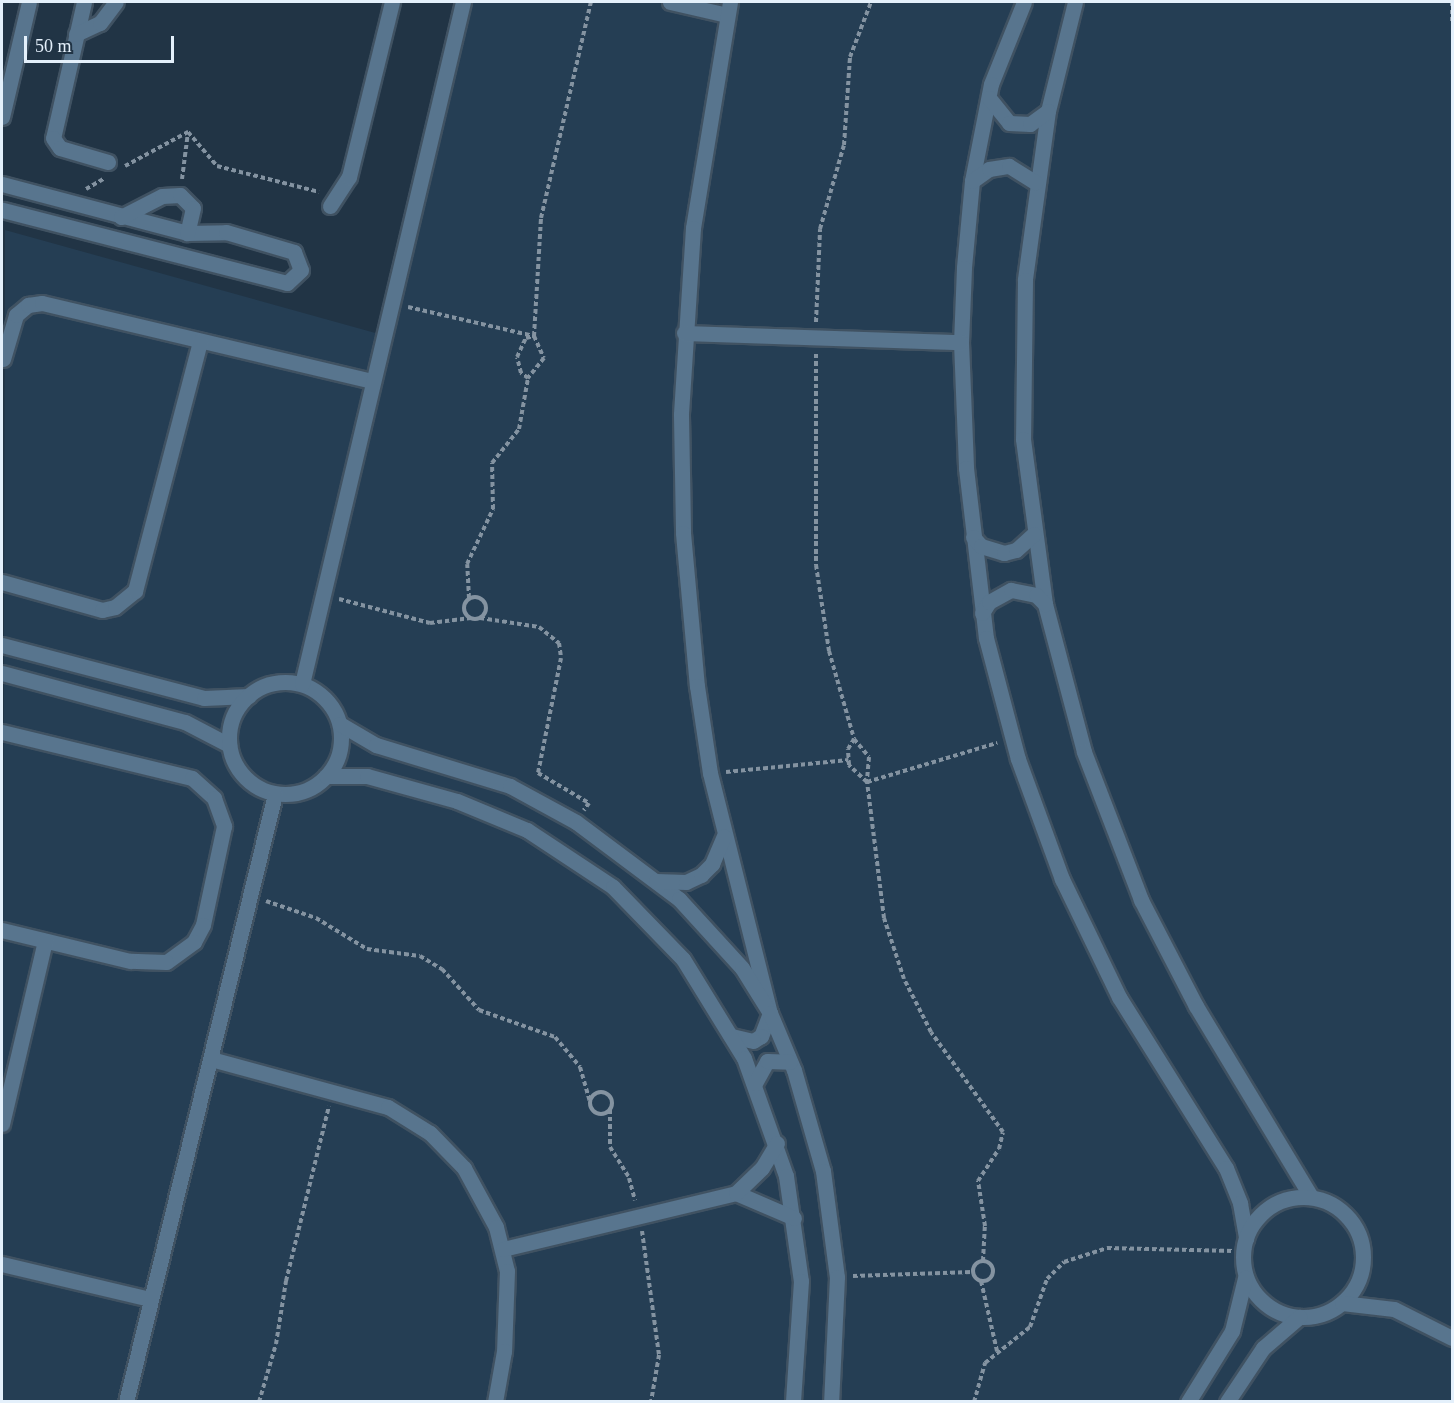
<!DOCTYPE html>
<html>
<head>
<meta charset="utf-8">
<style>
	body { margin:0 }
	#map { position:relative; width:1454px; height:1403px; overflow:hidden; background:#213445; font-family:"Times New Roman",serif }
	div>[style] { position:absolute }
	.built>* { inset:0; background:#253e54 }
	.path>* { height:4px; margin-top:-2px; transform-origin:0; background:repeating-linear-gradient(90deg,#8493a1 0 4.5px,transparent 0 7.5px) }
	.path>.ring { margin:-2px; padding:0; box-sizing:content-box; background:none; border:4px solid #8493a1; border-radius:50% }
	.roads { filter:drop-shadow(2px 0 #405262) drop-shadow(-2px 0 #405262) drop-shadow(0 2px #405262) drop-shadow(0 -2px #405262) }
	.minor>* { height:15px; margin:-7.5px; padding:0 7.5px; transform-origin:7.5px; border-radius:7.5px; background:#58758e }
	.minor>.ring { margin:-7.5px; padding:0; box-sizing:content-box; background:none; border:15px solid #58758e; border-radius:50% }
	span { translate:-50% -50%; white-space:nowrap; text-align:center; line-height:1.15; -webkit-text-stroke:6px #213445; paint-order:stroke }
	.frame { position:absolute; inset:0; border:3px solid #e4f0fb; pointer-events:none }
	.scale { position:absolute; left:24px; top:36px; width:150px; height:27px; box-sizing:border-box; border:3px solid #e4f0fb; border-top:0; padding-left:8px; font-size:18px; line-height:21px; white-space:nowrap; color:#e4f0fb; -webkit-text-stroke:4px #213445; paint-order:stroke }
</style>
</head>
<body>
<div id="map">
	<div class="built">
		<i style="clip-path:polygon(463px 2px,1452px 2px,1452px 1401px,2px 1402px,5px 230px,379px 334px)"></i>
	</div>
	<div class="path">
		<i style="left:1452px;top:2px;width:19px;rotate:90deg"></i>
		<i style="left:125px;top:166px;width:72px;rotate:-28.4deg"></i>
		<i style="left:188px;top:132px;width:45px;rotate:49.5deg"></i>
		<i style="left:217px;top:166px;width:105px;rotate:14.3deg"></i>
		<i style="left:182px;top:179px;width:47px;rotate:-82.7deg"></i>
		<i style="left:86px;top:189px;width:20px;rotate:-30deg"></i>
		<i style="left:408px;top:307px;width:129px;rotate:13deg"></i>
		<i style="left:534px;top:336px;width:24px;rotate:66deg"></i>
		<i style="left:544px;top:358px;width:26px;rotate:129deg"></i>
		<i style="left:528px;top:378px;width:9px;rotate:-144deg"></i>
		<i style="left:521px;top:373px;width:16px;rotate:-104deg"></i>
		<i style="left:517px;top:357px;width:21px;rotate:-65deg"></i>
		<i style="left:526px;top:338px;width:8px;rotate:-14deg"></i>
		<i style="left:816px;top:322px;width:93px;rotate:-87.5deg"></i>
		<i style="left:820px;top:229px;width:87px;rotate:-74.1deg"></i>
		<i style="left:844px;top:145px;width:88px;rotate:-86.1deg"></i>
		<i style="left:850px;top:57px;width:59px;rotate:-69.1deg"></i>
		<i style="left:534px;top:336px;width:118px;rotate:-86.6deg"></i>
		<i style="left:541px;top:218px;width:222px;rotate:-77deg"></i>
		<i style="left:816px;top:354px;width:211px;rotate:90deg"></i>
		<i style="left:816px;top:565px;width:87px;rotate:81.4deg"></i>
		<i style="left:829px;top:651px;width:91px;rotate:74.1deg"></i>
		<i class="ring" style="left:464px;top:597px;width:18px;height:18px"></i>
		<i style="left:469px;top:598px;width:34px;rotate:-93deg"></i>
		<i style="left:467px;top:564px;width:61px;rotate:-64.7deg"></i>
		<i style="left:493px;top:509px;width:46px;rotate:-91.2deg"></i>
		<i style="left:492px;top:463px;width:43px;rotate:-51.5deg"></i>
		<i style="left:519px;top:429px;width:52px;rotate:-80deg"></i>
		<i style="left:339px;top:599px;width:94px;rotate:14.8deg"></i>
		<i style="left:430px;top:623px;width:41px;rotate:-7deg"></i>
		<i style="left:480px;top:618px;width:60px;rotate:8.7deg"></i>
		<i style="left:539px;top:627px;width:26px;rotate:39deg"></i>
		<i style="left:559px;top:643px;width:15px;rotate:82deg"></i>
		<i style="left:561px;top:658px;width:117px;rotate:101.3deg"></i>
		<i style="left:538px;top:773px;width:59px;rotate:30.5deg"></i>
		<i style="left:589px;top:803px;width:9px;rotate:126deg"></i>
		<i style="left:854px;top:739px;width:23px;rotate:50deg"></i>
		<i style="left:869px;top:757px;width:25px;rotate:95deg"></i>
		<i style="left:867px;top:782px;width:25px;rotate:-137deg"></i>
		<i style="left:849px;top:765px;width:16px;rotate:-94deg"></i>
		<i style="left:848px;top:749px;width:12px;rotate:-59deg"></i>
		<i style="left:726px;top:772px;width:123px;rotate:-5.6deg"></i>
		<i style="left:266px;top:901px;width:53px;rotate:18.8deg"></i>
		<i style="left:316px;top:918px;width:60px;rotate:31.3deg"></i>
		<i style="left:367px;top:949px;width:53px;rotate:7.5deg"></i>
		<i style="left:420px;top:956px;width:26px;rotate:31deg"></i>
		<i style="left:442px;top:969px;width:55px;rotate:47.9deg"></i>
		<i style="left:479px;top:1010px;width:81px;rotate:19.6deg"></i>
		<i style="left:555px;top:1037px;width:39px;rotate:50deg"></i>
		<i style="left:580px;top:1067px;width:35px;rotate:74deg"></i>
		<i class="ring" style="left:590px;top:1092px;width:18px;height:18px"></i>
		<i style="left:610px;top:1109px;width:38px;rotate:90deg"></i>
		<i style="left:610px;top:1147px;width:36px;rotate:58deg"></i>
		<i style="left:629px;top:1178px;width:23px;rotate:75deg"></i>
		<i style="left:642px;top:1231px;width:125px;rotate:82.2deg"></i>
		<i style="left:659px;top:1355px;width:48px;rotate:99.7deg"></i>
		<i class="ring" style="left:973px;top:1261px;width:16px;height:16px"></i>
		<i style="left:983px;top:1261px;width:35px;rotate:-87deg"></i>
		<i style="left:985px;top:1226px;width:46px;rotate:-98.8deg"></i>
		<i style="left:978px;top:1181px;width:38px;rotate:-57deg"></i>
		<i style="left:999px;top:1149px;width:17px;rotate:-77deg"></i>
		<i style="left:1003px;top:1132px;width:123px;rotate:-125.8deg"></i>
		<i style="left:931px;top:1032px;width:59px;rotate:-117deg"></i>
		<i style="left:904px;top:979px;width:64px;rotate:-108.2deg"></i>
		<i style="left:884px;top:918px;width:137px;rotate:-97.1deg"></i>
		<i style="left:867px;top:782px;width:136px;rotate:-16.7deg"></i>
		<i style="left:853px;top:1276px;width:119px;rotate:-1.9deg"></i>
		<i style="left:981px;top:1281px;width:72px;rotate:77.1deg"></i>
		<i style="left:259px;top:1402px;width:60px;rotate:-73.7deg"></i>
		<i style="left:276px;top:1344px;width:64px;rotate:-81deg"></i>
		<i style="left:286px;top:1281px;width:180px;rotate:-76.2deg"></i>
		<i style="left:974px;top:1402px;width:41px;rotate:-74.2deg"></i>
		<i style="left:985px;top:1363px;width:58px;rotate:-38.7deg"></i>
		<i style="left:1030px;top:1327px;width:51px;rotate:-70.5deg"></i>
		<i style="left:1047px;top:1279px;width:24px;rotate:-45deg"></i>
		<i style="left:1064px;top:1262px;width:45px;rotate:-18deg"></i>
		<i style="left:1107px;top:1248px;width:127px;rotate:1.4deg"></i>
	</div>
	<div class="roads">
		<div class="minor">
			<i style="left:84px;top:2px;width:139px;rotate:102.8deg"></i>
			<i style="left:53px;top:138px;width:12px;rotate:55deg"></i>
			<i style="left:60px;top:148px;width:50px;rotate:16.3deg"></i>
			<i style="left:670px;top:2px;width:58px;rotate:12.8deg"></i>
			<i style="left:730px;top:2px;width:229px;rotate:99.3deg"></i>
			<i style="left:693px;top:228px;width:187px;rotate:93.7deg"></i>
			<i style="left:681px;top:415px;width:118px;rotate:89deg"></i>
			<i style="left:683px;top:533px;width:154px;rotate:84.8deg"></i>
			<i style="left:697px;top:686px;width:88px;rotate:81.5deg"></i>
			<i style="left:710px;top:773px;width:247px;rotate:76deg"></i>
			<i style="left:770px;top:1013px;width:25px;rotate:111deg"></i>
			<i style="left:761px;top:1036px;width:9px;rotate:148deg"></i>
			<i style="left:753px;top:1041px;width:23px;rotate:-167deg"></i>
			<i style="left:1024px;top:2px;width:88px;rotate:111.9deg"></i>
			<i style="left:991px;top:84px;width:99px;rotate:101.1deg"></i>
			<i style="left:972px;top:181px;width:87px;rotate:95.3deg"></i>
			<i style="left:964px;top:268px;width:74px;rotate:92.3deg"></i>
			<i style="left:961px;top:342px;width:126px;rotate:87.7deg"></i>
			<i style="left:966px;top:468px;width:171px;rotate:83.3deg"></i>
			<i style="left:986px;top:638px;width:125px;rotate:75.2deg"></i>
			<i style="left:1018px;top:759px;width:128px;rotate:69.9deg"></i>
			<i style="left:1062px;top:879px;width:131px;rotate:64.2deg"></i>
			<i style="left:1119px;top:997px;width:202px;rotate:58deg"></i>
			<i style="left:1226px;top:1168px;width:38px;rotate:68deg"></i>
			<i style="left:1240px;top:1203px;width:36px;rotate:80deg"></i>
			<i style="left:1075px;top:2px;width:112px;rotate:103.9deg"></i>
			<i style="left:1048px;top:111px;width:171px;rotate:97.8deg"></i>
			<i style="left:1025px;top:280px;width:159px;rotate:90.7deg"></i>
			<i style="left:1023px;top:439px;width:166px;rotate:82.4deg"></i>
			<i style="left:1045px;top:604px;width:153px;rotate:75.2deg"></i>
			<i style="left:1084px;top:752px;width:159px;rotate:68.9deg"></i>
			<i style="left:1141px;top:900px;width:119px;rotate:62.6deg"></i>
			<i style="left:1196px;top:1006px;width:223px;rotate:58.9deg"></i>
			<i style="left:76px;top:34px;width:26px;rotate:-25deg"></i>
			<i style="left:100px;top:23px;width:26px;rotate:-53deg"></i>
			<i style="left:989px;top:98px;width:32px;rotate:51deg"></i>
			<i style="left:1009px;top:123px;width:21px;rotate:3deg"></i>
			<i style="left:1030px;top:124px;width:22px;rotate:-36deg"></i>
			<i style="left:2px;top:117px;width:118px;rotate:-76.8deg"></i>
			<i style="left:972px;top:181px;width:21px;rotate:-35deg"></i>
			<i style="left:989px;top:169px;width:20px;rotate:-9deg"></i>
			<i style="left:1009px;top:166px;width:31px;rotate:32deg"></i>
			<i style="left:2px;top:184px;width:191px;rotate:14.8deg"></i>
			<i style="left:187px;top:233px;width:39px;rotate:-1deg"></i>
			<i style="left:226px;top:232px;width:71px;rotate:16.4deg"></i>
			<i style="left:294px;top:252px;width:19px;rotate:69deg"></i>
			<i style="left:301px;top:270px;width:19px;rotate:137deg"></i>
			<i style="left:287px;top:283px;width:294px;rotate:-165.6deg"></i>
			<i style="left:330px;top:206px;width:35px;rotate:-57deg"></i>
			<i style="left:349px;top:177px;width:180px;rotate:-76.2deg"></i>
			<i style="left:121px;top:217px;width:46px;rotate:-27.1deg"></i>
			<i style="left:162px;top:196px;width:18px;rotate:-3deg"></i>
			<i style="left:180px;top:195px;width:18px;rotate:45deg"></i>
			<i style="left:193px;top:208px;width:26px;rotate:103deg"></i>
			<i style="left:684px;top:333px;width:277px;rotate:1.9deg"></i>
			<i style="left:3px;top:359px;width:46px;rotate:-73.5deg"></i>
			<i style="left:16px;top:315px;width:16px;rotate:-40deg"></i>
			<i style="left:28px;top:305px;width:14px;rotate:-8deg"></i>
			<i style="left:42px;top:303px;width:338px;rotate:13.3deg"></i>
			<i style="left:973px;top:537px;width:12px;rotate:48deg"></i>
			<i style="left:981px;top:546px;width:24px;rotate:17deg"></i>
			<i style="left:1004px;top:553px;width:12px;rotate:-14deg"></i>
			<i style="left:1016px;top:550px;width:24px;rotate:-42deg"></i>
			<i style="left:2px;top:582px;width:104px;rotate:15.6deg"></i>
			<i style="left:102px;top:610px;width:13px;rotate:-13deg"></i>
			<i style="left:115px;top:607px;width:26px;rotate:-39deg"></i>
			<i style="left:135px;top:591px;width:258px;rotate:-75.4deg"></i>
			<i style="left:982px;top:613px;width:13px;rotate:-58deg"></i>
			<i style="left:989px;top:602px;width:25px;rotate:-29deg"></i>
			<i style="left:1011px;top:590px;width:25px;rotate:11deg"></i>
			<i style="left:1036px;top:595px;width:13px;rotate:45deg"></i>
			<i style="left:2px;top:645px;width:209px;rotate:14.7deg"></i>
			<i style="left:204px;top:698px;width:45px;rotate:-2.5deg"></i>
			<i style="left:2px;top:673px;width:189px;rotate:15deg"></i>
			<i style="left:185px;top:722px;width:50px;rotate:27.6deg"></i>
			<i class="ring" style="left:229px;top:682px;width:97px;height:97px"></i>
			<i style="left:302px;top:684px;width:701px;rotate:-76.72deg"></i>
			<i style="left:340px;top:724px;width:42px;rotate:30.3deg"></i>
			<i style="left:376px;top:745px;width:140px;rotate:17deg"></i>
			<i style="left:510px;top:786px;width:75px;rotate:28.6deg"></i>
			<i style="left:576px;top:822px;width:129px;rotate:36.8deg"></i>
			<i style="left:679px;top:899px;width:93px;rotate:47.6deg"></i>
			<i style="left:742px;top:968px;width:53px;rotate:58.1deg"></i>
			<i style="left:770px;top:1013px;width:62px;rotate:67.2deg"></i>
			<i style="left:794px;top:1070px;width:105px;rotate:74deg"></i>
			<i style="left:823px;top:1171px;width:107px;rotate:82.5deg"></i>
			<i style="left:837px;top:1277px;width:125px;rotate:92.7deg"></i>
			<i style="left:2px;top:732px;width:195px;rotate:13.6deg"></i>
			<i style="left:192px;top:778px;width:30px;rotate:42deg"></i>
			<i style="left:214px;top:798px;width:30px;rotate:70deg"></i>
			<i style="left:224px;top:826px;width:101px;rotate:102deg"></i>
			<i style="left:203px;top:925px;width:19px;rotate:118deg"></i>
			<i style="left:194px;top:942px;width:34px;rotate:144deg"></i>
			<i style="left:166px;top:962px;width:36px;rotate:-178deg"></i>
			<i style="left:130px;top:961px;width:132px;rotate:-166.4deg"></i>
			<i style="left:326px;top:776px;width:41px"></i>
			<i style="left:367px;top:776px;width:93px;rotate:15.5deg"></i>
			<i style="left:457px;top:801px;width:76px;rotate:22.5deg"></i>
			<i style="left:527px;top:830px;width:103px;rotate:33.5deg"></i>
			<i style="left:613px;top:887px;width:100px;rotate:45.8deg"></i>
			<i style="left:683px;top:959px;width:116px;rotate:58.4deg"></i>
			<i style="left:744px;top:1058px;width:125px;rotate:70.4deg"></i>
			<i style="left:786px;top:1176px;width:106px;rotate:81.9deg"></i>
			<i style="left:801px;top:1281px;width:121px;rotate:93.8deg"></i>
			<i style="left:656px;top:881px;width:30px;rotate:2deg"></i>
			<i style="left:686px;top:882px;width:17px;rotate:-25deg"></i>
			<i style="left:701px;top:875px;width:16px;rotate:-45deg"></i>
			<i style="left:712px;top:864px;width:30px;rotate:-67deg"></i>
			<i style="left:211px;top:1059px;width:183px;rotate:15.2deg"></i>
			<i style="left:388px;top:1107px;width:49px;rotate:31.8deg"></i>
			<i style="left:430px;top:1133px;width:49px;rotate:45.8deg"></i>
			<i style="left:464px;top:1168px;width:67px;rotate:61.5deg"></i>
			<i style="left:496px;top:1227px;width:45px;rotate:76deg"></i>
			<i style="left:507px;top:1271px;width:80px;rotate:92.1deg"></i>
			<i style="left:504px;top:1351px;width:52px;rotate:100deg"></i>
			<i style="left:755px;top:1083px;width:25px;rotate:-61deg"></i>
			<i style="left:767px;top:1061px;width:23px;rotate:2deg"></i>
			<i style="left:2px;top:1124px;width:188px;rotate:-76.8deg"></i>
			<i style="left:736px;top:1193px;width:63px;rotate:23.3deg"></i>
			<i class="ring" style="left:1243px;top:1197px;width:105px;height:105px"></i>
			<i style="left:503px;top:1249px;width:240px;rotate:-13.5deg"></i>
			<i style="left:736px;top:1193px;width:36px;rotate:-44deg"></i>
			<i style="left:762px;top:1168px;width:29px;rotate:-59deg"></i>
			<i style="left:2px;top:1264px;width:152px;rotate:13.3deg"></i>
			<i style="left:1342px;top:1303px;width:52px;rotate:6.6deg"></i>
			<i style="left:1394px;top:1309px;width:65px;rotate:26.6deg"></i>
			<i style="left:126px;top:1402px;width:626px;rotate:-76.23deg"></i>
			<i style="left:1188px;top:1402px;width:84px;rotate:-58.2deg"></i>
			<i style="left:1232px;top:1331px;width:55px;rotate:-76.2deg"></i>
			<i style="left:1227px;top:1402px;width:65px;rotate:-56.3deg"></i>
			<i style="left:1263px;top:1348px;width:48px;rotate:-40.7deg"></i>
		</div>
	</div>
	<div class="frame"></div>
	<div class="scale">50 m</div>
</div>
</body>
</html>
